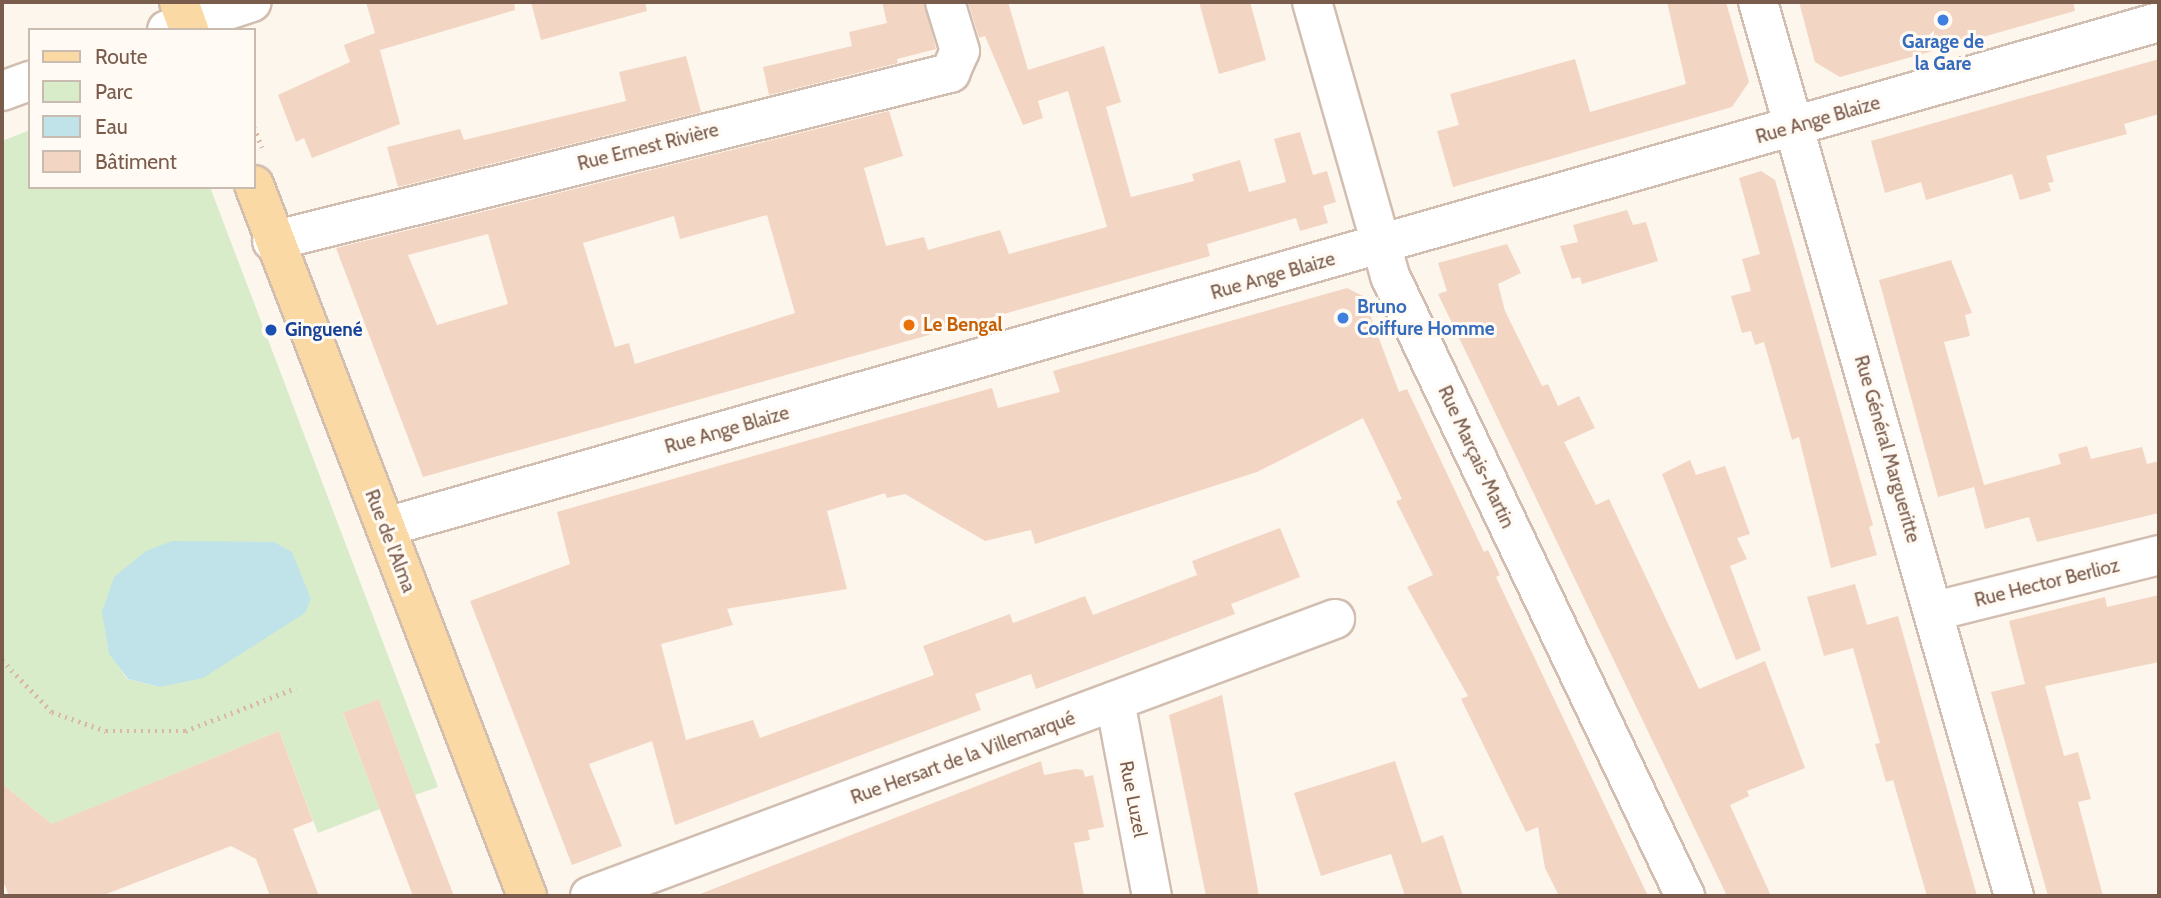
<!DOCTYPE html>
<html>
<head>
<meta charset="utf-8">
<style>
	body { margin:0 }
	#map { position:relative; width:2161px; height:898px; overflow:hidden; background:#fdf6ec; font-family:Cabin,sans-serif }
	div>[style] { position:absolute }
	.green>* { inset:0; background:#d8ecc9 }
	.water>* { inset:0; background:#bfe3e8 }
	.building>* { inset:0; background:#f3d5c3 }
	.path>* { height:4.5px; margin-top:-2.25px; transform-origin:0; background:repeating-linear-gradient(90deg,#d9b8a5 0 2px,transparent 0 7px) }
	.roads { filter:drop-shadow(2px 0 #d1beb0) drop-shadow(-2px 0 #d1beb0) drop-shadow(0 2px #d1beb0) drop-shadow(0 -2px #d1beb0) }
	.minor>* { height:38px; margin:-19px; padding:0 19px; transform-origin:19px; border-radius:19px; background:#fff }
	.major>* { height:38px; margin:-19px; padding:0 19px; transform-origin:19px; border-radius:19px; background:#fbd9a5 }
	.dots>* { width:19px; height:19px; translate:-50% -50%; box-sizing:border-box; border:4px solid #fffaf3; border-radius:50% }
	span { translate:-50% -50%; white-space:nowrap; text-align:center; line-height:1.15; -webkit-text-stroke:6px #fffaf3; paint-order:stroke }
	.shop-label { font-size:19px; color:#366cbe; font-weight:700 }
	.left { translate:0 -50%; text-align:left }
	.street-label { font-size:19px; color:#7a5c4d }
	.food-label { font-size:19px; color:#c56008; font-weight:700 }
	.transit-label { font-size:19px; color:#164399; font-weight:700 }
	.frame { position:absolute; inset:0; border:4px solid #7a5c4d; pointer-events:none }
	.legend { position:absolute; left:28px; top:28px; width:228px; height:161px; box-sizing:border-box; background:#fffaf3; border:2px solid #cabbb1; margin:0; padding:9px 12px; list-style:none; font-size:21px; color:#7a5c4d }
	.legend li { display:flex; align-items:center; gap:14px; height:35px }
	.legend b { width:35px; border:2px solid #cabbb1 }
</style>
</head>
<body>
<div id="map">
	<div class="green">
		<i style="clip-path:polygon(evenodd,30px 130px,30px 187px,210px 187px,438px 787px,415px 795px,379px 699px,343px 714px,380px 809px,318px 833px,279px 731px,77px 814px,72px 840px,2px 784px,2px 141px,30px 130px,109px 653px,160px 687px,127px 679px,109px 653px)"></i>
	</div>
	<div class="water">
		<i style="clip-path:polygon(172px 541px,274px 542px,292px 552px,311px 599px,305px 613px,203px 678px,160px 687px,128px 679px,109px 654px,102px 612px,114px 577px,146px 551px)"></i>
	</div>
	<div class="building">
		<i style="clip-path:polygon(366px 2px,514px 2px,515px 10px,380px 50px,378px 43px,400px 124px,312px 158px,304px 138px,296px 142px,278px 95px,350px 62px,344px 45px,375px 33px)"></i>
		<i style="clip-path:polygon(531px 2px,645px 2px,647px 11px,541px 40px)"></i>
		<i style="clip-path:polygon(882px 2px,924px 2px,936px 49px,897px 59px,898px 63px,769px 95px,763px 67px,852px 46px,849px 32px,887px 23px)"></i>
		<i style="clip-path:polygon(evenodd,968px 2px,1008px 2px,1028px 70px,1104px 46px,1121px 102px,1106px 107px,1131px 197px,1194px 181px,1192px 174px,1240px 160px,1249px 192px,1286px 182px,1274px 139px,1300px 132px,1313px 175px,1327px 171px,1336px 202px,1323px 206px,1328px 223px,1300px 231px,1296px 218px,1207px 244px,1210px 256px,423px 477px,336px 248px,889px 111px,903px 156px,864px 168px,886px 246px,924px 237px,928px 250px,1000px 230px,1009px 254px,1107px 227px,1068px 91px,1038px 101px,1043px 118px,1023px 125px,985px 36px,979px 38px,968px 2px,767px 215px,795px 313px,635px 364px,629px 343px,615px 347px,583px 243px,674px 216px,680px 239px,767px 215px,968px 2px,488px 234px,508px 304px,437px 325px,408px 255px,488px 234px)"></i>
		<i style="clip-path:polygon(1199px 2px,1250px 2px,1266px 60px,1219px 74px)"></i>
		<i style="clip-path:polygon(1667px 2px,1726px 2px,1749px 82px,1732px 107px,1453px 187px,1437px 131px,1459px 125px,1450px 94px,1575px 59px,1590px 112px,1686px 84px)"></i>
		<i style="clip-path:polygon(1799px 2px,2073px 2px,2075px 11px,1840px 77px,1815px 62px)"></i>
		<i style="clip-path:polygon(686px 56px,701px 112px,398px 187px,387px 147px,460px 129px,464px 140px,626px 101px,619px 72px)"></i>
		<i style="clip-path:polygon(2159px 59px,2159px 114px,2124px 124px,2127px 134px,2046px 156px,2054px 182px,2048px 183px,2051px 191px,2020px 200px,2012px 174px,1926px 200px,1921px 182px,1885px 193px,1871px 141px)"></i>
		<i style="clip-path:polygon(1761px 171px,1775px 180px,1873px 525px,1869px 527px,1877px 555px,1831px 568px,1799px 437px,1792px 440px,1764px 342px,1755px 345px,1751px 331px,1742px 333px,1731px 296px,1751px 291px,1742px 259px,1760px 254px,1739px 178px)"></i>
		<i style="clip-path:polygon(1627px 210px,1633px 225px,1646px 222px,1658px 261px,1582px 284px,1580px 277px,1572px 279px,1560px 246px,1578px 242px,1573px 225px)"></i>
		<i style="clip-path:polygon(1507px 244px,1521px 273px,1498px 284px,1505px 311px,1542px 386px,1548px 384px,1558px 406px,1579px 396px,1595px 428px,1564px 442px,1596px 505px,1609px 499px,1699px 689px,1765px 661px,1805px 768px,1747px 791px,1749px 796px,1730px 805px,1771px 896px,1727px 896px,1438px 294px,1447px 291px,1438px 263px)"></i>
		<i style="clip-path:polygon(1951px 260px,1972px 313px,1965px 315px,1970px 336px,1944px 342px,1984px 485px,2061px 464px,2058px 454px,2087px 446px,2091px 459px,2142px 447px,2147px 464px,2159px 461px,2159px 513px,2037px 542px,2029px 517px,1985px 529px,1974px 487px,1938px 497px,1879px 280px)"></i>
		<i style="clip-path:polygon(1347px 288px,1363px 296px,1399px 392px,1407px 389px,1484px 552px,1488px 550px,1500px 575px,1496px 577px,1648px 896px,1559px 896px,1545px 868px,1538px 827px,1526px 832px,1461px 699px,1468px 696px,1407px 587px,1433px 575px,1396px 501px,1402px 499px,1363px 418px,1257px 472px,1035px 544px,1031px 530px,985px 541px,905px 494px,887px 498px,885px 493px,827px 511px,847px 589px,731px 608px,727px 609px,733px 625px,661px 644px,686px 740px,753px 720px,760px 738px,934px 675px,923px 646px,1010px 614px,1013px 623px,1085px 596px,1093px 615px,1197px 575px,1192px 561px,1280px 528px,1300px 577px,1231px 604px,1235px 614px,1036px 689px,1031px 674px,975px 694px,981px 710px,675px 825px,652px 741px,589px 764px,622px 846px,572px 865px,470px 601px,570px 564px,557px 512px,992px 388px,998px 408px,1060px 392px,1053px 371px)"></i>
		<i style="clip-path:polygon(1690px 460px,1696px 475px,1725px 466px,1750px 534px,1737px 538px,1747px 559px,1730px 566px,1761px 650px,1736px 660px,1662px 474px)"></i>
		<i style="clip-path:polygon(1855px 584px,1867px 625px,1898px 616px,1977px 896px,1927px 896px,1893px 780px,1886px 782px,1875px 744px,1880px 743px,1853px 648px,1824px 656px,1807px 597px)"></i>
		<i style="clip-path:polygon(2159px 595px,2159px 662px,2045px 686px,2064px 756px,2078px 752px,2091px 799px,2078px 802px,2103px 896px,2048px 896px,1991px 692px,2025px 684px,2009px 621px,2105px 597px,2107px 607px)"></i>
		<i style="clip-path:polygon(1222px 695px,1259px 896px,1206px 896px,1169px 715px)"></i>
		<i style="clip-path:polygon(379px 699px,415px 795px,454px 896px,413px 896px,343px 713px)"></i>
		<i style="clip-path:polygon(279px 731px,313px 821px,293px 829px,319px 896px,270px 896px,256px 859px,231px 846px,101px 896px,9px 896px,2px 878px,2px 784px,52px 824px)"></i>
		<i style="clip-path:polygon(1041px 761px,1044px 775px,1075px 769px,1083px 770px,1085px 777px,1093px 775px,1104px 827px,1088px 830px,1090px 840px,1074px 843px,1084px 896px,695px 896px)"></i>
		<i style="clip-path:polygon(1395px 761px,1422px 843px,1443px 835px,1463px 896px,1405px 896px,1391px 854px,1321px 876px,1294px 793px)"></i>
	</div>
	<div class="path">
		<i style="left:254px;top:127px;width:22px;rotate:68deg"></i>
		<i style="left:2px;top:660px;width:72px;rotate:46.1deg"></i>
		<i style="left:52px;top:712px;width:57px;rotate:19.4deg"></i>
		<i style="left:106px;top:731px;width:79px"></i>
		<i style="left:185px;top:731px;width:119px;rotate:-21.2deg"></i>
	</div>
	<div class="roads">
		<div class="minor">
			<i style="left:1312px;top:2px;width:285px;rotate:74.1deg"></i>
			<i style="left:1390px;top:276px;width:687px;rotate:64.55deg"></i>
			<i style="left:1758px;top:2px;width:930px;rotate:74.02deg"></i>
			<i style="left:167px;top:30px;width:89px;rotate:-18.2deg"></i>
			<i style="left:2px;top:91px;width:30px;rotate:-20deg"></i>
			<i style="left:272px;top:241px;width:699px;rotate:-13.92deg"></i>
			<i style="left:950px;top:73px;width:24px;rotate:-66deg"></i>
			<i style="left:960px;top:51px;width:51px;rotate:-107deg"></i>
			<i style="left:386px;top:527px;width:1844px;rotate:-15.9deg"></i>
			<i style="left:1935px;top:611px;width:231px;rotate:-14deg"></i>
			<i style="left:1115px;top:701px;width:198px;rotate:79.3deg"></i>
			<i style="left:590px;top:896px;width:795px;rotate:-20.4deg"></i>
		</div>
		<div class="major">
			<i style="left:179px;top:2px;width:30px;rotate:70deg"></i>
			<i style="left:254px;top:185px;width:762px;rotate:68.99deg"></i>
		</div>
	</div>
	<div class="dots">
		<i style="left:1943px;top:20px;background:#3f7fe0"></i>
		<i style="left:1343px;top:318px;background:#3f7fe0"></i>
		<i style="left:909px;top:325px;background:#e8710a"></i>
		<i style="left:271px;top:330px;background:#1a4fb4"></i>
	</div>
	<div class="shop-label">
		<span style="left:1943px;top:53px">Garage de<br>la Gare</span>
		<span class="left" style="left:1357px;top:318px">Bruno<br>Coiffure Homme</span>
	</div>
	<div class="street-label">
		<span style="left:1818px;top:120px;rotate:-16deg">Rue Ange Blaize</span>
		<span style="left:648px;top:147px;rotate:-14deg">Rue Ernest Rivière</span>
		<span style="left:1273px;top:276px;rotate:-16deg">Rue Ange Blaize</span>
		<span style="left:727px;top:430px;rotate:-16deg">Rue Ange Blaize</span>
		<span style="left:1887px;top:449px;rotate:74deg">Rue Général Margueritte</span>
		<span style="left:1476px;top:457px;rotate:65deg">Rue Marçais-Martin</span>
		<span style="left:390px;top:541px;rotate:69deg">Rue de l'Alma</span>
		<span style="left:2047px;top:583px;rotate:-14deg">Rue Hector Berlioz</span>
		<span style="left:963px;top:758px;rotate:-20deg">Rue Hersart de la Villemarqué</span>
		<span style="left:1133px;top:799px;rotate:79deg">Rue Luzel</span>
	</div>
	<div class="food-label">
		<span class="left" style="left:923px;top:325px">Le Bengal</span>
	</div>
	<div class="transit-label">
		<span class="left" style="left:285px;top:330px">Ginguené</span>
	</div>
	<div class="frame"></div>
	<ul class="legend">
	<li><b style="height:9px;background:#fbd9a5"></b>Route</li>
	<li><b style="height:19px;background:#d8ecc9"></b>Parc</li>
	<li><b style="height:19px;background:#bfe3e8"></b>Eau</li>
	<li><b style="height:19px;background:#f3d5c3"></b>Bâtiment</li>
	</ul>
</div>
</body>
</html>
